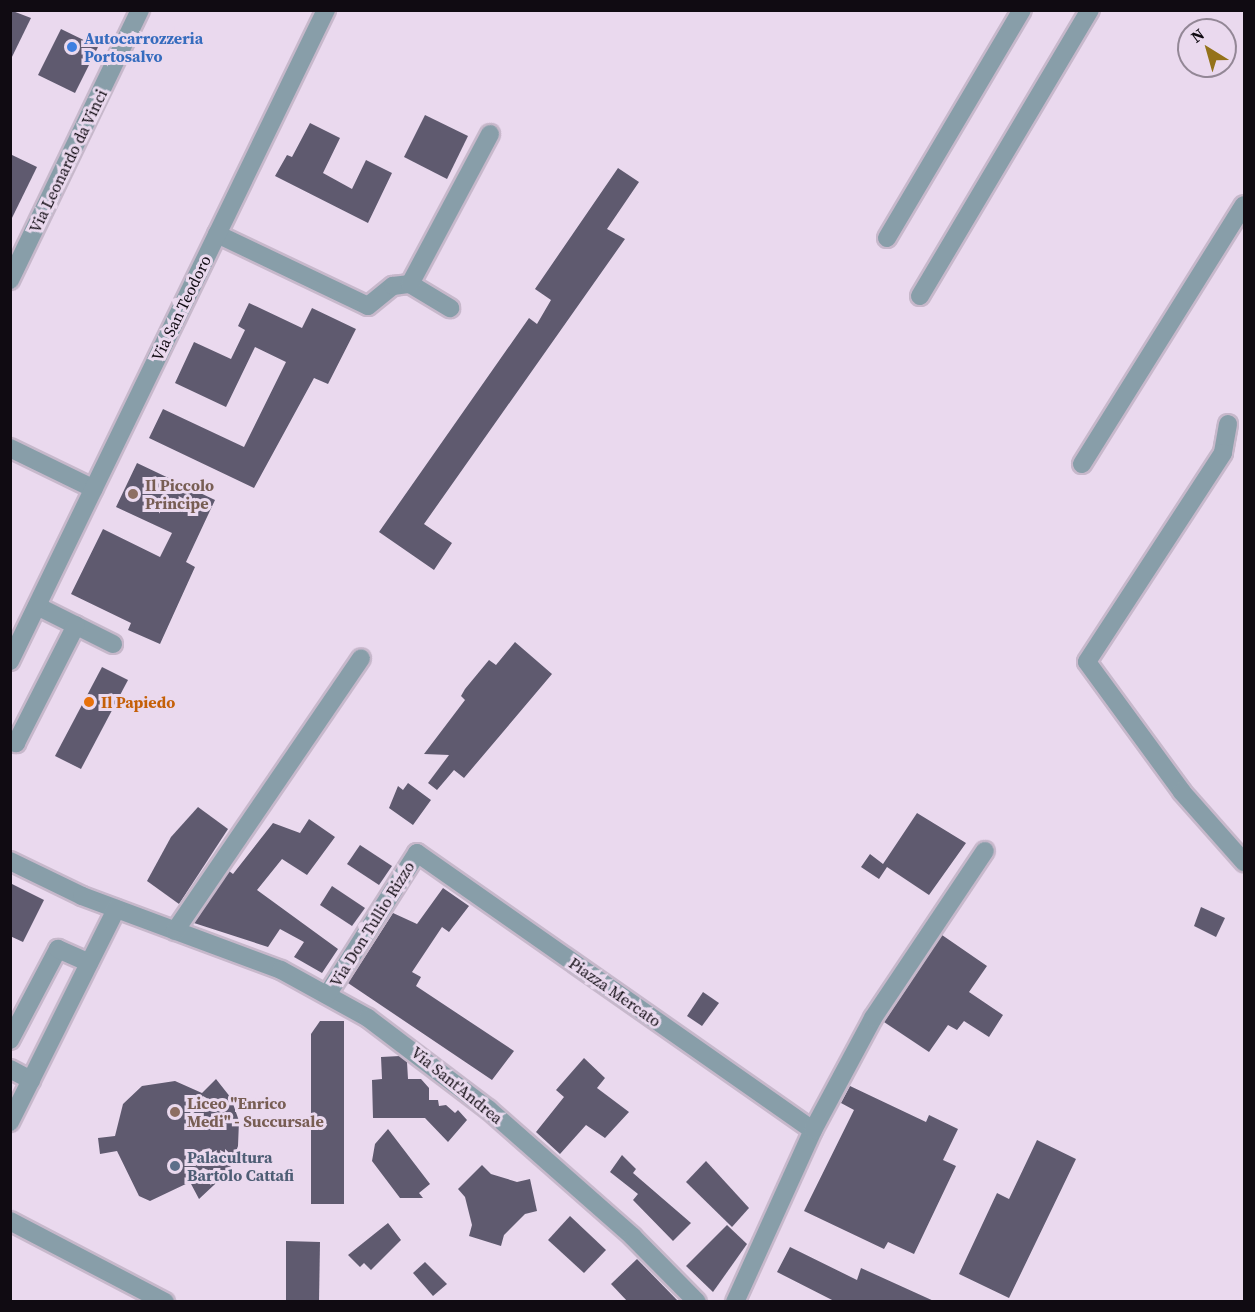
<!DOCTYPE html>
<html>
<head>
<meta charset="utf-8">
<style>
	body { margin:0 }
	#map { position:relative; width:1255px; height:1312px; overflow:hidden; background:#ead9ee; font-family:"Source Serif 4",serif }
	div>[style] { position:absolute }
	.building>* { inset:0; background:#5f5a6f }
	.roads { filter:drop-shadow(2px 0 #c7b8cb) drop-shadow(-2px 0 #c7b8cb) drop-shadow(0 2px #c7b8cb) drop-shadow(0 -2px #c7b8cb) }
	.minor>* { height:18px; margin:-9px; padding:0 9px; transform-origin:9px; border-radius:9px; background:#889ea9 }
	.dots>* { width:16px; height:16px; translate:-50% -50%; box-sizing:border-box; border:3px solid #ead9ee; border-radius:50% }
	span { translate:-50% -50%; white-space:nowrap; text-align:center; line-height:1.15; -webkit-text-stroke:6px #ead9ee; paint-order:stroke }
	.shop-label { font-size:16px; color:#366cbe; font-weight:700 }
	.left { translate:0 -50%; text-align:left }
	.street-label { font-size:16px; color:#100b12 }
	.education-label { font-size:16px; color:#785e54; font-weight:700 }
	.food-label { font-size:16px; color:#c56008; font-weight:700 }
	.service-label { font-size:16px; color:#4e5e75; font-weight:700 }
	.frame { position:absolute; inset:0; border:12px solid #100b12; pointer-events:none }
	.north { position:absolute; left:1177px; top:18px; width:60px; height:60px; box-sizing:border-box; background:#ead9ee; border:2px solid #938796; border-radius:50%; rotate:323deg; font-size:16px; font-weight:700; line-height:24px; text-align:center; color:#100b12 }
	.north::after { content:''; display:block; margin:auto; width:21px; height:27px; background:#94721a; clip-path:polygon(50% 0,100% 100%,50% 72%,0 100%) }
</style>
</head>
<body>
<div id="map">
	<div class="building">
		<i style="clip-path:polygon(10px 10px,31px 18px,10px 61px)"></i>
		<i style="clip-path:polygon(61px 29px,98px 47px,75px 93px,38px 75px)"></i>
		<i style="clip-path:polygon(425px 115px,468px 136px,447px 179px,404px 157px)"></i>
		<i style="clip-path:polygon(310px 123px,340px 138px,323px 173px,352px 189px,366px 160px,392px 173px,368px 223px,275px 176px,287px 155px,292px 157px)"></i>
		<i style="clip-path:polygon(10px 154px,37px 167px,10px 222px)"></i>
		<i style="clip-path:polygon(618px 168px,639px 182px,607px 229px,625px 239px,424px 524px,452px 543px,434px 570px,379px 532px,529px 318px,537px 324px,551px 300px,535px 289px)"></i>
		<i style="clip-path:polygon(249px 303px,302px 328px,312px 308px,356px 329px,328px 384px,314px 378px,254px 488px,149px 438px,163px 409px,244px 447px,286px 362px,255px 347px,226px 407px,175px 383px,194px 342px,231px 359px,245px 330px,238px 326px)"></i>
		<i style="clip-path:polygon(137px 463px,215px 500px,186px 562px,195px 567px,160px 644px,128px 630px,131px 623px,71px 594px,103px 529px,160px 557px,172px 533px,116px 507px)"></i>
		<i style="clip-path:polygon(515px 642px,552px 674px,464px 778px,454px 770px,437px 790px,428px 783px,449px 755px,424px 754px,465px 700px,461px 696px,465px 689px,489px 660px,496px 665px)"></i>
		<i style="clip-path:polygon(102px 667px,128px 680px,81px 769px,55px 756px)"></i>
		<i style="clip-path:polygon(408px 783px,431px 800px,413px 825px,389px 808px,398px 786px,403px 790px)"></i>
		<i style="clip-path:polygon(198px 807px,228px 829px,179px 904px,147px 881px,171px 837px)"></i>
		<i style="clip-path:polygon(917px 813px,966px 843px,929px 895px,887px 867px,879px 879px,861px 867px,870px 854px,883px 864px)"></i>
		<i style="clip-path:polygon(309px 819px,335px 837px,307px 875px,282px 859px,257px 890px,338px 949px,322px 973px,294px 957px,304px 942px,280px 929px,268px 947px,194px 923px,229px 871px,233px 874px,273px 823px,300px 833px)"></i>
		<i style="clip-path:polygon(360px 845px,392px 866px,379px 885px,347px 864px)"></i>
		<i style="clip-path:polygon(10px 883px,44px 900px,23px 942px,10px 936px)"></i>
		<i style="clip-path:polygon(332px 886px,365px 908px,352px 926px,320px 905px)"></i>
		<i style="clip-path:polygon(443px 888px,469px 906px,449px 932px,442px 927px,412px 972px,421px 977px,416px 986px,514px 1051px,492px 1080px,348px 983px,393px 913px,417px 924px)"></i>
		<i style="clip-path:polygon(1201px 907px,1225px 918px,1216px 937px,1194px 926px)"></i>
		<i style="clip-path:polygon(942px 935px,987px 966px,969px 992px,1003px 1015px,989px 1037px,964px 1021px,957px 1030px,948px 1025px,929px 1052px,884px 1022px)"></i>
		<i style="clip-path:polygon(703px 992px,719px 1003px,702px 1026px,687px 1016px)"></i>
		<i style="clip-path:polygon(320px 1021px,344px 1021px,344px 1204px,311px 1204px,311px 1034px)"></i>
		<i style="clip-path:polygon(400px 1056px,407px 1062px,408px 1079px,421px 1079px,429px 1088px,429px 1100px,438px 1100px,439px 1106px,446px 1105px,455px 1113px,458px 1110px,467px 1120px,448px 1142px,425px 1118px,373px 1118px,372px 1080px,382px 1079px,381px 1057px)"></i>
		<i style="clip-path:polygon(584px 1058px,605px 1078px,597px 1088px,629px 1112px,605px 1138px,586px 1125px,560px 1154px,536px 1132px,564px 1097px,556px 1090px)"></i>
		<i style="clip-path:polygon(216px 1079px,231px 1098px,239px 1121px,238px 1146px,229px 1171px,199px 1199px,190px 1182px,150px 1201px,139px 1196px,117px 1151px,100px 1154px,98px 1138px,115px 1136px,123px 1104px,142px 1086px,175px 1081px,202px 1093px)"></i>
		<i style="clip-path:polygon(850px 1086px,926px 1122px,929px 1115px,958px 1129px,943px 1160px,956px 1166px,914px 1254px,888px 1242px,884px 1249px,804px 1211px,854px 1110px,841px 1103px)"></i>
		<i style="clip-path:polygon(388px 1129px,430px 1184px,419px 1193px,423px 1198px,400px 1198px,372px 1161px,375px 1144px)"></i>
		<i style="clip-path:polygon(1037px 1140px,1076px 1159px,1009px 1298px,959px 1274px,997px 1193px,1009px 1199px)"></i>
		<i style="clip-path:polygon(622px 1155px,636px 1169px,633px 1173px,691px 1223px,673px 1241px,633px 1200px,638px 1194px,610px 1172px)"></i>
		<i style="clip-path:polygon(706px 1161px,749px 1208px,732px 1227px,686px 1182px)"></i>
		<i style="clip-path:polygon(482px 1165px,491px 1174px,517px 1182px,530px 1179px,537px 1211px,525px 1214px,504px 1235px,501px 1246px,469px 1236px,472px 1225px,465px 1197px,458px 1189px)"></i>
		<i style="clip-path:polygon(570px 1216px,606px 1250px,584px 1273px,548px 1240px)"></i>
		<i style="clip-path:polygon(388px 1223px,401px 1240px,371px 1270px,364px 1263px,360px 1267px,348px 1255px)"></i>
		<i style="clip-path:polygon(727px 1225px,747px 1244px,713px 1292px,686px 1266px)"></i>
		<i style="clip-path:polygon(286px 1241px,320px 1242px,319px 1302px,286px 1302px)"></i>
		<i style="clip-path:polygon(790px 1247px,857px 1280px,861px 1268px,936px 1302px,836px 1302px,777px 1272px)"></i>
		<i style="clip-path:polygon(637px 1259px,679px 1302px,628px 1302px,611px 1284px)"></i>
		<i style="clip-path:polygon(425px 1262px,447px 1284px,433px 1296px,413px 1273px)"></i>
	</div>
	<div class="roads">
		<div class="minor">
			<i style="left:217px;top:234px;width:167px;rotate:25.5deg"></i>
			<i style="left:368px;top:306px;width:32px;rotate:-39deg"></i>
			<i style="left:393px;top:286px;width:17px;rotate:-7deg"></i>
			<i style="left:410px;top:284px;width:47px;rotate:31deg"></i>
			<i style="left:887px;top:238px;width:265px;rotate:-59.4deg"></i>
			<i style="left:10px;top:280px;width:300px;rotate:-64.3deg"></i>
			<i style="left:410px;top:284px;width:170px;rotate:-61.9deg"></i>
			<i style="left:920px;top:296px;width:333px;rotate:-59.3deg"></i>
			<i style="left:1228px;top:424px;width:29px;rotate:100deg"></i>
			<i style="left:1223px;top:453px;width:249px;rotate:123.1deg"></i>
			<i style="left:1087px;top:662px;width:161px;rotate:53.8deg"></i>
			<i style="left:1182px;top:792px;width:94px;rotate:48.5deg"></i>
			<i style="left:10px;top:448px;width:93px;rotate:26deg"></i>
			<i style="left:1082px;top:464px;width:305px;rotate:-58deg"></i>
			<i style="left:37px;top:606px;width:85px;rotate:26.6deg"></i>
			<i style="left:10px;top:661px;width:724px;rotate:-64.11deg"></i>
			<i style="left:10px;top:740px;width:7px;rotate:27deg"></i>
			<i style="left:16px;top:743px;width:132px;rotate:-63deg"></i>
			<i style="left:10px;top:861px;width:80px;rotate:25.9deg"></i>
			<i style="left:82px;top:896px;width:212px;rotate:20.4deg"></i>
			<i style="left:281px;top:970px;width:99px;rotate:28.9deg"></i>
			<i style="left:368px;top:1018px;width:151px;rotate:37.2deg"></i>
			<i style="left:488px;top:1109px;width:193px;rotate:41.4deg"></i>
			<i style="left:633px;top:1237px;width:91px;rotate:45.4deg"></i>
			<i style="left:175px;top:931px;width:330px;rotate:-55.7deg"></i>
			<i style="left:327px;top:995px;width:168px;rotate:-57.6deg"></i>
			<i style="left:417px;top:853px;width:483px;rotate:35deg"></i>
			<i style="left:10px;top:1040px;width:103px;rotate:-62.2deg"></i>
			<i style="left:58px;top:949px;width:34px;rotate:24deg"></i>
			<i style="left:10px;top:1069px;width:24px;rotate:28deg"></i>
			<i style="left:10px;top:1122px;width:238px;rotate:-63.5deg"></i>
			<i style="left:10px;top:1221px;width:175px;rotate:27.6deg"></i>
			<i style="left:735px;top:1302px;width:189px;rotate:-65.6deg"></i>
			<i style="left:813px;top:1130px;width:127px;rotate:-61.8deg"></i>
			<i style="left:873px;top:1018px;width:201px;rotate:-56.2deg"></i>
		</div>
	</div>
	<div class="dots">
		<i style="left:72px;top:47px;background:#3f7fe0"></i>
		<i style="left:133px;top:494px;background:#8d6e63"></i>
		<i style="left:89px;top:702px;background:#e8710a"></i>
		<i style="left:175px;top:1112px;background:#8d6e63"></i>
		<i style="left:175px;top:1166px;background:#5c6f8a"></i>
	</div>
	<div class="shop-label">
		<span class="left" style="left:84px;top:47px">Autocarrozzeria<br>Portosalvo</span>
	</div>
	<div class="street-label">
		<span style="left:68px;top:161px;rotate:-64deg">Via Leonardo da Vinci</span>
		<span style="left:181px;top:308px;rotate:-64deg">Via San Teodoro</span>
		<span style="left:372px;top:924px;rotate:-58deg">Via Don Tullio Rizzo</span>
		<span style="left:615px;top:992px;rotate:35deg">Piazza Mercato</span>
		<span style="left:457px;top:1085px;rotate:39deg">Via Sant'Andrea</span>
	</div>
	<div class="education-label">
		<span class="left" style="left:145px;top:494px">Il Piccolo<br>Principe</span>
		<span class="left" style="left:187px;top:1112px">Liceo "Enrico<br>Medi" - Succursale</span>
	</div>
	<div class="food-label">
		<span class="left" style="left:101px;top:702px">Il Papiedo</span>
	</div>
	<div class="service-label">
		<span class="left" style="left:187px;top:1166px">Palacultura<br>Bartolo Cattafi</span>
	</div>
	<div class="frame"></div>
	<div class="north">N</div>
</div>
</body>
</html>
